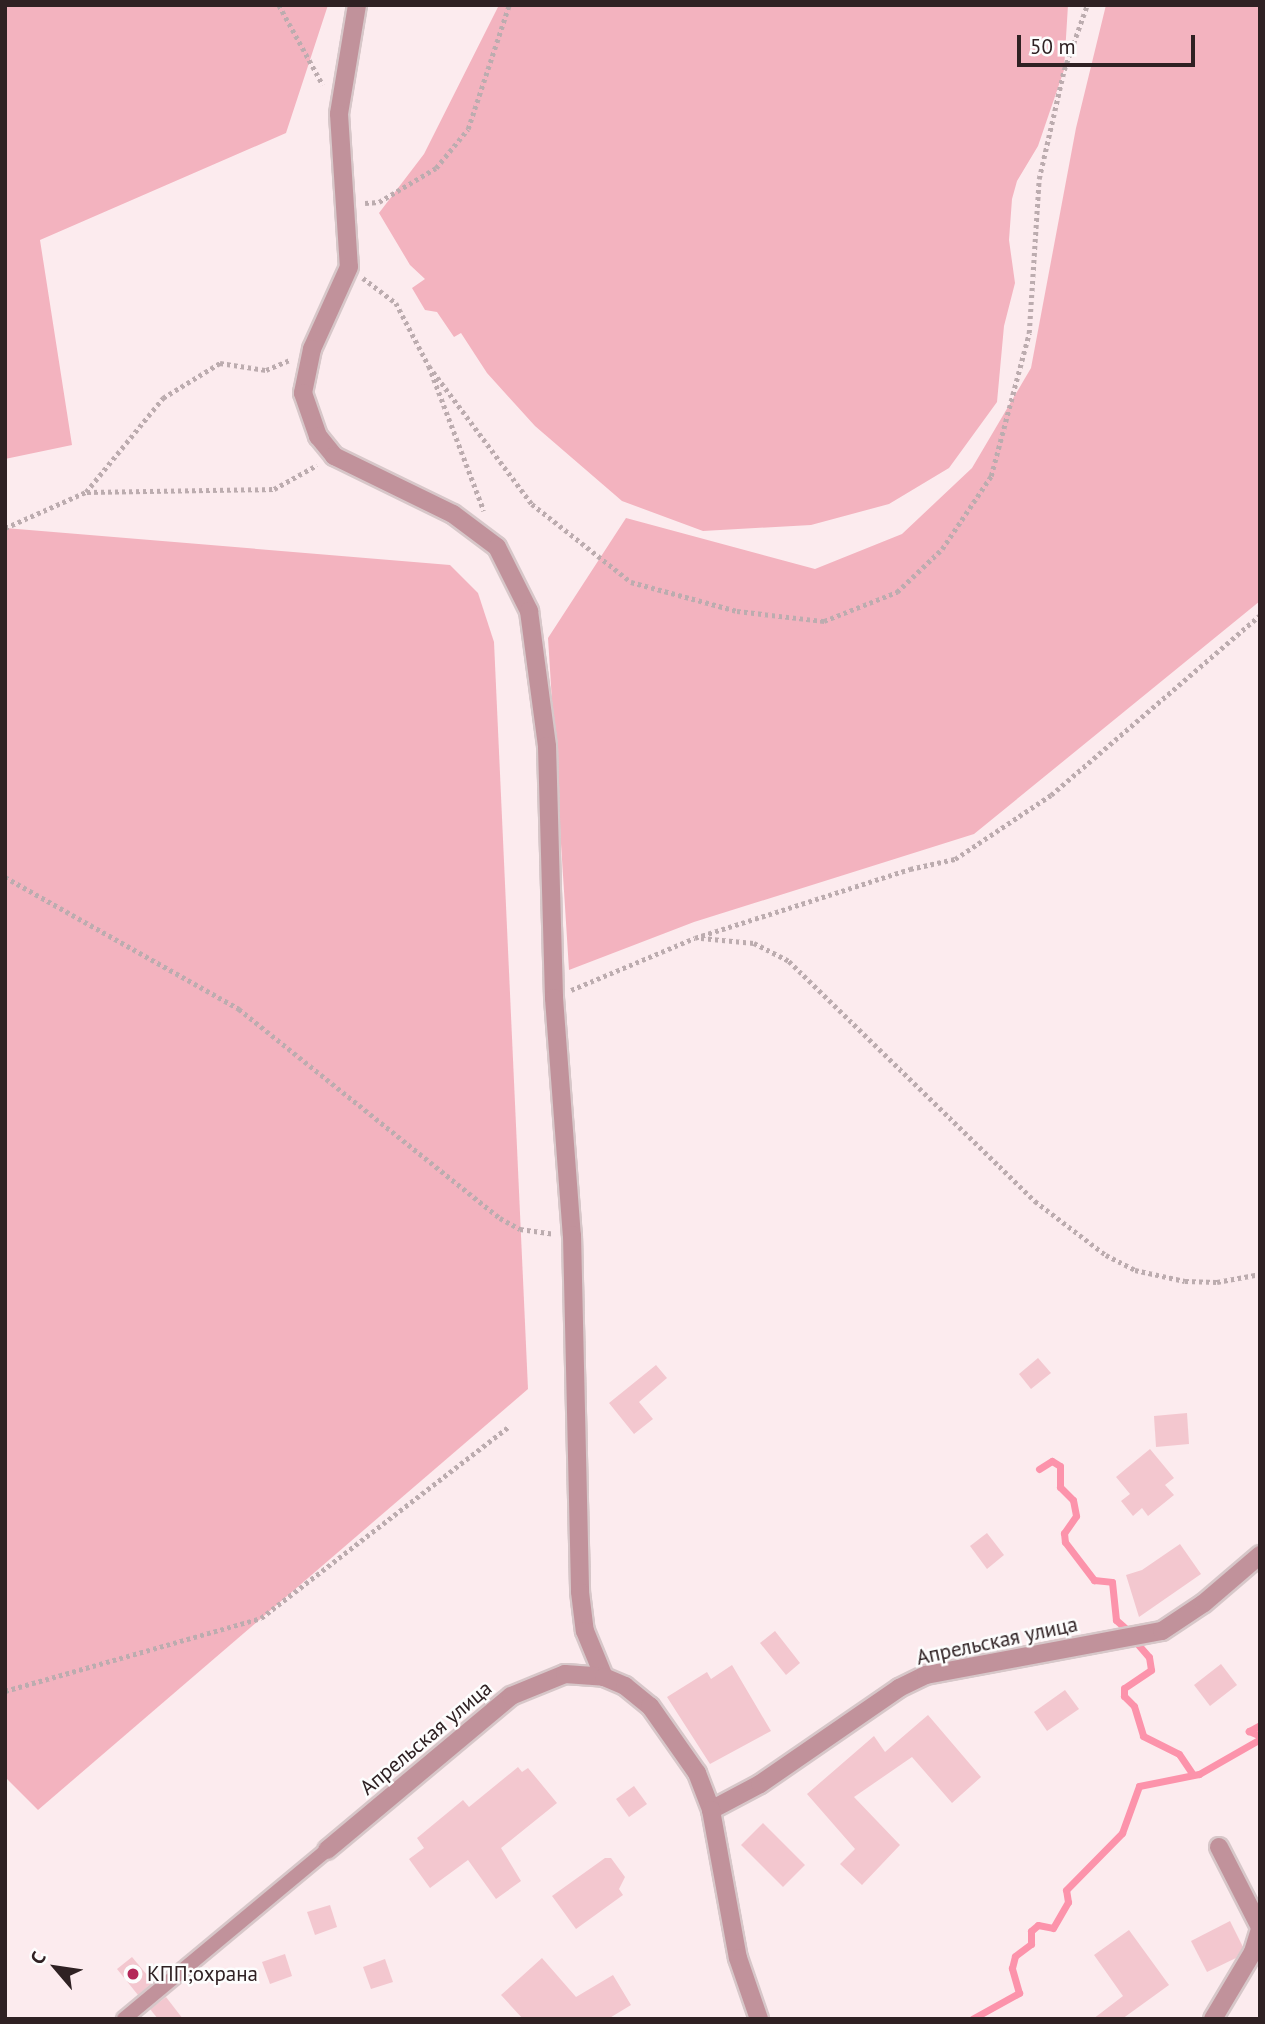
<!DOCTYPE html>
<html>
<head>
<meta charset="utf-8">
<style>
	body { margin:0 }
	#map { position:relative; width:1265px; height:2024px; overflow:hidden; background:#fcebee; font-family:"PT Sans",sans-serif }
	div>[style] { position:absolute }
	.green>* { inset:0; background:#f3b3bf }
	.stream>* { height:7px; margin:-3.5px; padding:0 3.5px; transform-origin:3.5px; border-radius:3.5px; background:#fc93ab }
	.building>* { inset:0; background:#f3c7cf }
	.path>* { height:4.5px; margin-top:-2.25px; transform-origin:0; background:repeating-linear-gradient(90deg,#bcacaf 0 3.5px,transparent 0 7px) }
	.roads { filter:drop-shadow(2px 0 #d7c7c9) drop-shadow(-2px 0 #d7c7c9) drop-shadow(0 2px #d7c7c9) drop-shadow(0 -2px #d7c7c9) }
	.service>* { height:14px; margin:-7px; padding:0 7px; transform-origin:7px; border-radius:7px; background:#c1929b }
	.minor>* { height:18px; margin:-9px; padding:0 9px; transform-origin:9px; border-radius:9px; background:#c1929b }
	.dots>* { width:19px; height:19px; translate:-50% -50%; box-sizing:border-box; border:4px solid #fdfdfd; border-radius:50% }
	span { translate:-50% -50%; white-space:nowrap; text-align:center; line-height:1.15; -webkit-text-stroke:5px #fdfdfd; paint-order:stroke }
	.street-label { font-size:21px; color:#2f2123 }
	.poi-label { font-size:21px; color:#2f2123 }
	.left { translate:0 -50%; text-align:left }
	.frame { position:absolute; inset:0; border:7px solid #2f2123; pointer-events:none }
	.north { position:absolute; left:21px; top:1933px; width:70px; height:70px; -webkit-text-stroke:5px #fdfdfd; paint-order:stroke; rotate:299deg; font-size:19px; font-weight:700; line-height:28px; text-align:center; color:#2f2123 }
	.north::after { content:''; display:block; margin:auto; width:24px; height:32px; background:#2f2123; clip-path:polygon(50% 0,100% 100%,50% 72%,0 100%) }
	.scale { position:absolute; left:1017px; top:35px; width:178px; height:32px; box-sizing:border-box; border:4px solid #2f2123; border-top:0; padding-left:9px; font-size:21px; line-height:24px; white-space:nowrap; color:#2f2123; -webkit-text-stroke:5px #fdfdfd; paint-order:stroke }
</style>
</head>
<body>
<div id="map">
	<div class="green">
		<i style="clip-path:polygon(5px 5px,328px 5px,286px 133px,40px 240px,72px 445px,5px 459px)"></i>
		<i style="clip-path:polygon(499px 5px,1068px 5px,1064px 70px,1038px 146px,1017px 181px,1012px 199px,1009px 240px,1015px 283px,1004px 326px,997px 402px,949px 468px,889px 504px,811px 525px,703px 531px,622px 501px,535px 426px,487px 373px,461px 333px,454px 337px,437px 312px,425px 310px,412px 288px,425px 279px,410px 265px,379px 213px,424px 154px)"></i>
		<i style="clip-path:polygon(1106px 5px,1260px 5px,1260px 601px,974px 834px,694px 922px,569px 970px,548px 638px,626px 518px,815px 569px,902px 534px,972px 468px,1031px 368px,1076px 128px)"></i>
		<i style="clip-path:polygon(5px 528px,450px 565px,478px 593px,494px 642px,528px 1389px,38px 1810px,5px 1777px)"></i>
	</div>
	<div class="stream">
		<i style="left:1039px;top:1469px;width:15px;rotate:-32deg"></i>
		<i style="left:1052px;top:1461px;width:9px;rotate:32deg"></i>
		<i style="left:1060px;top:1466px;width:21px;rotate:90deg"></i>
		<i style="left:1060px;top:1487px;width:18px;rotate:45deg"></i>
		<i style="left:1073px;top:1500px;width:16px;rotate:79deg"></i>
		<i style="left:1076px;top:1516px;width:21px;rotate:125deg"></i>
		<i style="left:1064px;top:1533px;width:9px;rotate:84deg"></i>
		<i style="left:1065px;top:1542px;width:48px;rotate:52.7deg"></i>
		<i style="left:1094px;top:1580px;width:18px;rotate:6deg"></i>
		<i style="left:1112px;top:1582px;width:38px;rotate:84deg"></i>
		<i style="left:1116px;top:1620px;width:18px;rotate:41deg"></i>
		<i style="left:1135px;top:1641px;width:21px;rotate:49deg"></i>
		<i style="left:1149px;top:1657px;width:13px;rotate:81deg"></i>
		<i style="left:1151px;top:1670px;width:32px;rotate:146deg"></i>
		<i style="left:1124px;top:1688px;width:8px;rotate:90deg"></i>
		<i style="left:1124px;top:1696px;width:14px;rotate:45deg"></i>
		<i style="left:1134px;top:1706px;width:31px;rotate:73deg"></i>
		<i style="left:1143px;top:1736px;width:40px;rotate:26.6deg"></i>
		<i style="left:1179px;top:1754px;width:23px;rotate:56deg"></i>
		<i style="left:1260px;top:1725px;width:13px;rotate:151deg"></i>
		<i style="left:1249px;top:1731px;width:12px;rotate:24deg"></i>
		<i style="left:972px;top:2019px;width:54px;rotate:-29deg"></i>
		<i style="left:1019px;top:1993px;width:26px;rotate:-106deg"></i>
		<i style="left:1012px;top:1968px;width:12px;rotate:-76deg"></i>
		<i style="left:1015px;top:1956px;width:20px;rotate:-37deg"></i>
		<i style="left:1031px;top:1944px;width:13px;rotate:-90deg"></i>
		<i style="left:1031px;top:1931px;width:9px;rotate:-41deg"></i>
		<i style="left:1038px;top:1925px;width:15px;rotate:11deg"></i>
		<i style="left:1053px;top:1928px;width:30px;rotate:-60deg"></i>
		<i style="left:1068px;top:1902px;width:12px;rotate:-99deg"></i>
		<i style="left:1066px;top:1890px;width:80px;rotate:-45.5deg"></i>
		<i style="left:1122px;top:1833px;width:50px;rotate:-70.1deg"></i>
		<i style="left:1139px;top:1786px;width:61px;rotate:-11.3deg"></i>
		<i style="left:1199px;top:1774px;width:70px;rotate:-29.8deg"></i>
	</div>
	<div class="building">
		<i style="clip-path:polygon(1038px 1358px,1051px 1373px,1031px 1389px,1019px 1374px)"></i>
		<i style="clip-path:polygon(656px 1365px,667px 1378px,639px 1402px,653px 1419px,634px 1434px,609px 1403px)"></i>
		<i style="clip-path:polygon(1187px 1413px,1189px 1444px,1156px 1447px,1154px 1416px)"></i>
		<i style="clip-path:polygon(1150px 1449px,1174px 1478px,1165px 1485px,1174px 1495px,1148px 1516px,1142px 1508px,1133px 1516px,1121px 1501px,1130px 1494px,1116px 1477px)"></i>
		<i style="clip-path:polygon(987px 1533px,1004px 1555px,987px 1569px,970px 1546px)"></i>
		<i style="clip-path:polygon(1180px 1544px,1201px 1574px,1139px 1617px,1126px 1575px,1142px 1570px)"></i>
		<i style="clip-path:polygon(775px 1631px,800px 1663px,786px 1675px,760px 1643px)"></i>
		<i style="clip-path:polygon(1221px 1664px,1237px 1685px,1210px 1706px,1194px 1685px)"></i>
		<i style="clip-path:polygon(732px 1665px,771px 1731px,710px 1764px,667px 1697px,707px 1672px,711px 1679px)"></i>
		<i style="clip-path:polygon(1065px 1690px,1079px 1709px,1047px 1731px,1034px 1712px)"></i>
		<i style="clip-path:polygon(928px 1715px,981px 1777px,952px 1803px,912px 1757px,854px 1797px,900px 1845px,862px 1885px,840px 1864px,855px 1849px,807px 1794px,874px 1736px,885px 1752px)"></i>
		<i style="clip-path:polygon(518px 1767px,522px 1772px,528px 1768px,557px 1803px,501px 1848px,521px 1881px,496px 1899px,468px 1860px,430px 1888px,409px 1859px,424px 1848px,417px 1838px,463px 1800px,469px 1807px)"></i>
		<i style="clip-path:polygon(634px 1786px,647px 1804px,629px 1817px,616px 1799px)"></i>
		<i style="clip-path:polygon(763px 1823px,805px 1865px,783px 1887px,741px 1845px)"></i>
		<i style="clip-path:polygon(605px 1858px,611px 1858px,625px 1877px,619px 1889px,623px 1895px,576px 1929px,552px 1896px)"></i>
		<i style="clip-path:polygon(330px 1905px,337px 1927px,315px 1935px,307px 1912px)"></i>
		<i style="clip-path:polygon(1230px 1921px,1243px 1947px,1236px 1958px,1207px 1972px,1191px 1941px)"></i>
		<i style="clip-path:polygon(1129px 1930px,1169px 1985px,1122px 2019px,1093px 2019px,1123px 1996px,1094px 1955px)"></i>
		<i style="clip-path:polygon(285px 1954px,292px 1976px,270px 1984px,262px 1962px)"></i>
		<i style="clip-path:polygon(132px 1957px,153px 1982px,138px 1995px,117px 1969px)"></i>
		<i style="clip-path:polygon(542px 1958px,576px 1997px,613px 1975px,631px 2005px,608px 2019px,523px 2019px,501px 1995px)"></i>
		<i style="clip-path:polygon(385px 1959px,393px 1982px,371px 1989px,363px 1967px)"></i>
		<i style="clip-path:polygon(166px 1997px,183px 2019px,158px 2019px,150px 2009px)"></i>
	</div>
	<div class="path">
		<i style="left:279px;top:5px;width:91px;rotate:61.2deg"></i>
		<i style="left:365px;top:203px;width:14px;rotate:-4deg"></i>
		<i style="left:379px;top:202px;width:66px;rotate:-30.8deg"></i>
		<i style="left:436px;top:168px;width:50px;rotate:-50.6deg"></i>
		<i style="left:468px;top:129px;width:131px;rotate:-71.7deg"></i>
		<i style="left:363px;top:278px;width:41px;rotate:37.1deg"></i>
		<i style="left:396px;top:303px;width:71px;rotate:62.4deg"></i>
		<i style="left:429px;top:366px;width:155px;rotate:69.2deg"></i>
		<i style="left:429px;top:366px;width:172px;rotate:53.3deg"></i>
		<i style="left:532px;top:504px;width:126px;rotate:38.2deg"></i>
		<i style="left:631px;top:582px;width:110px;rotate:15.3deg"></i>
		<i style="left:737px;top:611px;width:88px;rotate:6.6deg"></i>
		<i style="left:824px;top:621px;width:79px;rotate:-21.7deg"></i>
		<i style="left:897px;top:592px;width:62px;rotate:-43.7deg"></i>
		<i style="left:942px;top:549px;width:88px;rotate:-56.1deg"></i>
		<i style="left:991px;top:476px;width:148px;rotate:-75.1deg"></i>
		<i style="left:1029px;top:333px;width:154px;rotate:-86.3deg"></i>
		<i style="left:1039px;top:179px;width:112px;rotate:-77.1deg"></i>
		<i style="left:1064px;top:70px;width:69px;rotate:-70.5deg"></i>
		<i style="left:87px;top:492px;width:187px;rotate:-0.9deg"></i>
		<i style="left:274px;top:489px;width:49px;rotate:-29.2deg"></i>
		<i style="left:5px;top:528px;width:89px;rotate:-24deg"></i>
		<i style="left:86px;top:492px;width:122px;rotate:-50.7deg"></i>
		<i style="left:163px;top:398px;width:67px;rotate:-31.6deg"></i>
		<i style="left:220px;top:363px;width:47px;rotate:8.7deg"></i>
		<i style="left:266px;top:370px;width:25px;rotate:-23deg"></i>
		<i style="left:5px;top:877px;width:269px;rotate:29.4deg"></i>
		<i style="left:239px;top:1009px;width:334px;rotate:38.7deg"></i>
		<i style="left:500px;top:1218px;width:23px;rotate:29deg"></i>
		<i style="left:520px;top:1229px;width:34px;rotate:8deg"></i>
		<i style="left:701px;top:938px;width:53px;rotate:5.4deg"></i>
		<i style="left:754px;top:943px;width:39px;rotate:27deg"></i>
		<i style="left:789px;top:961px;width:344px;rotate:44.3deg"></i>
		<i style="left:1035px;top:1201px;width:89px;rotate:37.3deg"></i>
		<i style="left:1106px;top:1255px;width:33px;rotate:27deg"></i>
		<i style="left:1135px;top:1270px;width:51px;rotate:12.4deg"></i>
		<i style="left:1185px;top:1281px;width:32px;rotate:2deg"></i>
		<i style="left:1217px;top:1282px;width:44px;rotate:-10.5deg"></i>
		<i style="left:571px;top:990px;width:134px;rotate:-22.8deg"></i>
		<i style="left:695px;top:938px;width:226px;rotate:-17.8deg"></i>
		<i style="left:910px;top:869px;width:46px;rotate:-12.5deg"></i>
		<i style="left:955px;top:859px;width:115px;rotate:-33.7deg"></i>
		<i style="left:1051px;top:795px;width:276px;rotate:-40.7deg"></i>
		<i style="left:5px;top:1691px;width:266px;rotate:-15.9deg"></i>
		<i style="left:261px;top:1618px;width:312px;rotate:-37.7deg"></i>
	</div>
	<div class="roads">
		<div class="service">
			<i style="left:124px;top:2019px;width:264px;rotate:-39.8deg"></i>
		</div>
		<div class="minor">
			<i style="left:357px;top:5px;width:110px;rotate:99.4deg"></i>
			<i style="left:339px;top:114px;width:153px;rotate:86.3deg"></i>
			<i style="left:349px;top:267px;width:90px;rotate:114.3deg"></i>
			<i style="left:312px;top:349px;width:45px;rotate:101.6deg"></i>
			<i style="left:303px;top:393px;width:46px;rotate:70.8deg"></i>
			<i style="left:318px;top:436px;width:26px;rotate:51deg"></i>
			<i style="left:334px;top:456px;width:132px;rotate:26deg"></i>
			<i style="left:453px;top:514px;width:55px;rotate:36.9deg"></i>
			<i style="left:497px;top:547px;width:72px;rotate:63.4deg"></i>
			<i style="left:529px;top:611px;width:136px;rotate:82.4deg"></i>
			<i style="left:547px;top:746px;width:252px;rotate:88.4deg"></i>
			<i style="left:554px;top:998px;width:238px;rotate:85.7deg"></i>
			<i style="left:572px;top:1235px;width:357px;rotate:88.7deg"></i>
			<i style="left:580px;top:1592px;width:39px;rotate:83deg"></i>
			<i style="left:585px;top:1631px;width:50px;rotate:67.6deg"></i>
			<i style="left:711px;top:1810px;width:55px;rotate:-28deg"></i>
			<i style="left:760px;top:1784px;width:169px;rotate:-34.6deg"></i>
			<i style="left:899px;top:1688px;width:30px;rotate:-26deg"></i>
			<i style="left:926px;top:1675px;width:240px;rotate:-10.6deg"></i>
			<i style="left:1162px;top:1631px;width:50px;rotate:-33.7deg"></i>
			<i style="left:1204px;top:1603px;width:74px;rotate:-40.6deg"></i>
			<i style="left:1219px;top:1847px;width:90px;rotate:62.9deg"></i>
			<i style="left:327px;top:1850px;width:240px;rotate:-39.9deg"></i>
			<i style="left:511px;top:1696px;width:58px;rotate:-22.2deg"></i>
			<i style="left:565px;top:1674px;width:39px;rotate:4deg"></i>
			<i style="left:604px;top:1677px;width:23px;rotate:23deg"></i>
			<i style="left:625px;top:1686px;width:32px;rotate:39deg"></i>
			<i style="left:650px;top:1706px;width:82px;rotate:55deg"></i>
			<i style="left:697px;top:1773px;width:40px;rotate:69deg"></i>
			<i style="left:711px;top:1810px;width:150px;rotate:79.7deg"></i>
			<i style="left:738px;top:1958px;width:65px;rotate:71deg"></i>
			<i style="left:1213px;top:2019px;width:78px;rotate:-59.2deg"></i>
			<i style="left:1253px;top:1952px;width:24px;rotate:-73deg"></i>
		</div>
	</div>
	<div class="dots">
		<i style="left:133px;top:1974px;background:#b42658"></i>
	</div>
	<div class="street-label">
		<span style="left:997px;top:1641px;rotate:-12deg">Апрельская улица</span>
		<span style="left:426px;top:1738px;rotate:-40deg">Апрельская улица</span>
	</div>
	<div class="poi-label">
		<span class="left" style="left:147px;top:1974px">КПП;охрана</span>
	</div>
	<div class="frame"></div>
	<div class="north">С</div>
	<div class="scale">50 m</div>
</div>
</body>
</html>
